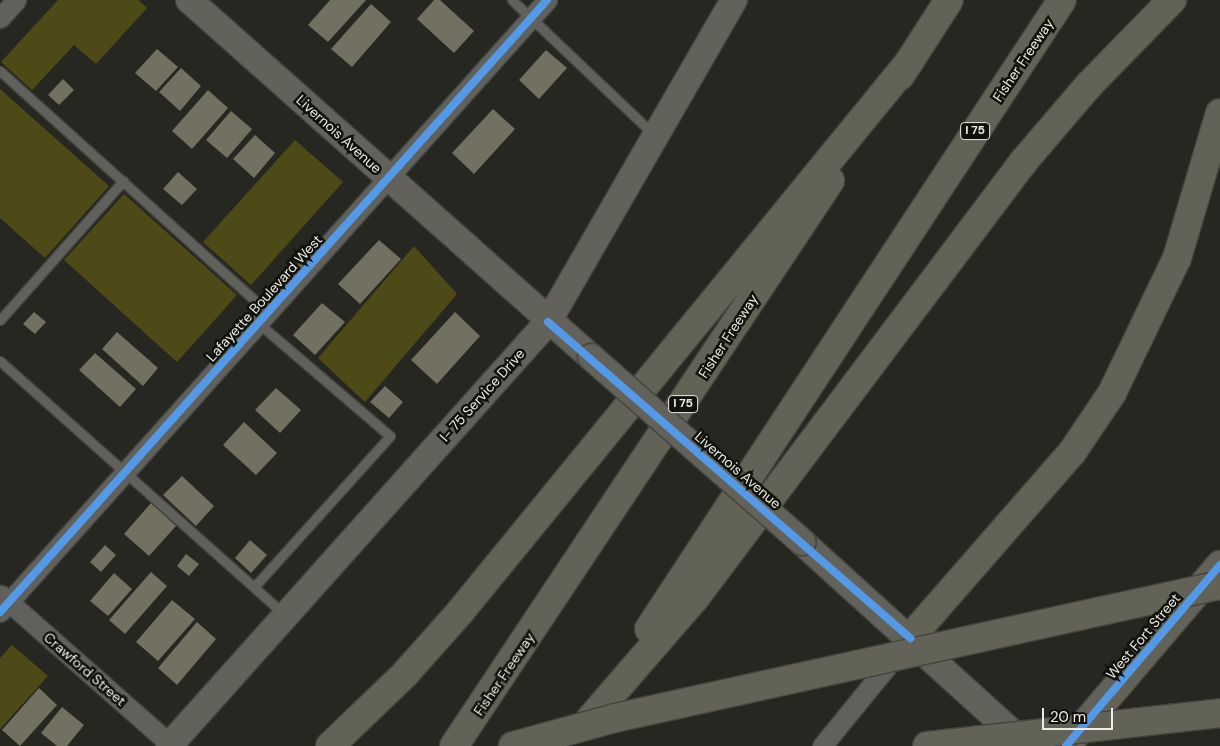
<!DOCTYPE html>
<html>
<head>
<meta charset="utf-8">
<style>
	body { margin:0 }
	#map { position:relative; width:1220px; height:746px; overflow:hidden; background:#272721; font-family:"DM Sans",sans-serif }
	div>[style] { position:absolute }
	.green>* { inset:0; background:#4e4a17 }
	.building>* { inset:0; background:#717061 }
	.roads { filter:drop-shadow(1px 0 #44443e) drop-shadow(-1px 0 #44443e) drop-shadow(0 1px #44443e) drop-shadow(0 -1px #44443e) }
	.lane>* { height:9px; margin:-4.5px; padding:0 4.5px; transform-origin:4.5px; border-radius:4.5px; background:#60605c }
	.street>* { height:19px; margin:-9.5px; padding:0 9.5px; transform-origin:9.5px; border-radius:9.5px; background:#60605c }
	.secondary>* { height:26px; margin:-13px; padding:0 13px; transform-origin:13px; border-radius:13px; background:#62625a }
	.primary>* { height:28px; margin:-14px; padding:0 14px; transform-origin:14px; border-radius:14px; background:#626258 }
	.highway>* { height:28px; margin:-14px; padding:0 14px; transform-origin:14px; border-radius:14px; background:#636257 }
	.bridges { filter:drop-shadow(1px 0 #44443e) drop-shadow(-1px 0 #44443e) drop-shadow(0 1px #44443e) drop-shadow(0 -1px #44443e) }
	.secondary-bridge>* { height:26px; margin:-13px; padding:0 13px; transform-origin:13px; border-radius:13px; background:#62625a }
	.highway-bridge>* { height:28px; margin:-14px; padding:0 14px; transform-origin:14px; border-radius:14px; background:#636257 }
	.cycleway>* { height:8px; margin:-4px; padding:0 4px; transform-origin:4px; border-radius:4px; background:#5399e6 }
	span { translate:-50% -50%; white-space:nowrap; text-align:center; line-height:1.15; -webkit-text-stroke:5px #12120d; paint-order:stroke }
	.shield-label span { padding:1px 4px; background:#12120d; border:1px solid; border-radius:4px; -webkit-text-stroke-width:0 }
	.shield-label { font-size:12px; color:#ecebe4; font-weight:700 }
	.street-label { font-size:14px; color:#ecebe4 }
	.scale { position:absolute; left:1042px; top:708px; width:71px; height:22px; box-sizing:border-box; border:2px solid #ecebe4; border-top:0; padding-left:6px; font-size:15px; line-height:18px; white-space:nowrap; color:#ecebe4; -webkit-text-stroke:4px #12120d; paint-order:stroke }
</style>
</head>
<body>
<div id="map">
	<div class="green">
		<i style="clip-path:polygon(58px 0,138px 0,147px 8px,96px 64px,74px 45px,32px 90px,1px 62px)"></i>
		<i style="clip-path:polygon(0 89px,109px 186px,45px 258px,0 218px)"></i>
		<i style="clip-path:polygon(295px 140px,343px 182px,251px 285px,203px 242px)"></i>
		<i style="clip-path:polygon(124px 194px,237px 295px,177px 362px,64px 260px)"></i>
		<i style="clip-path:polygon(414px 246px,457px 294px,365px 402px,318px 358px)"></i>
		<i style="clip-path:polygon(12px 645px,48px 676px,0 729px,0 658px)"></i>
	</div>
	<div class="building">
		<i style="clip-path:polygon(330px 0,366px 0,328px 42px,308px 25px)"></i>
		<i style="clip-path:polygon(434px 0,440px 0,474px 31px,454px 53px,417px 19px)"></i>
		<i style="clip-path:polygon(371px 4px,391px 22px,352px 67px,331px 49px)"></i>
		<i style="clip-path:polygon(157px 49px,178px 67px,156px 91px,135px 73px)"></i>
		<i style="clip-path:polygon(546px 50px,567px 68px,539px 99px,519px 80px)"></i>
		<i style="clip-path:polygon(181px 68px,201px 86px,180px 111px,159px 92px)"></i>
		<i style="clip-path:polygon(63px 79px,74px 90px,59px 105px,48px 95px)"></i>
		<i style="clip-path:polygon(208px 90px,228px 108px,192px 149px,172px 131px)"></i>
		<i style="clip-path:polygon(493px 109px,515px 129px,474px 174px,452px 153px)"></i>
		<i style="clip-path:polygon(231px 111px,252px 129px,227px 158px,206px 140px)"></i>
		<i style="clip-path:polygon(255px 135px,275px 153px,254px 178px,233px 159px)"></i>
		<i style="clip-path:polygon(178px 172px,197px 189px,182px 205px,163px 189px)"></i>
		<i style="clip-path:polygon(379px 240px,401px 259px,360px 304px,338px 284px)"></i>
		<i style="clip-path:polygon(322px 303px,345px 322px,315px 355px,293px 335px)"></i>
		<i style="clip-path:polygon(34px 312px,46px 322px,35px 334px,23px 324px)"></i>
		<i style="clip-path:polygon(455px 312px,480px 336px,437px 384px,411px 360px)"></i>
		<i style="clip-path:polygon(117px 332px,158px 368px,143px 386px,102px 349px)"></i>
		<i style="clip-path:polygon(95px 353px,136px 389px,120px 407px,79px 370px)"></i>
		<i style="clip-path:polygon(385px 386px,403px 402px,389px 418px,370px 402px)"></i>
		<i style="clip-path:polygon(276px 388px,301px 410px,280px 433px,255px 410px)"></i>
		<i style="clip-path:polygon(244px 422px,277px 453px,256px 475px,223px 445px)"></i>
		<i style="clip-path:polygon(182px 476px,214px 506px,196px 526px,163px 495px)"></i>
		<i style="clip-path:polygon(151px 503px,176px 526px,149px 556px,124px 534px)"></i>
		<i style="clip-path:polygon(250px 540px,267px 555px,251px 573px,235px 558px)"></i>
		<i style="clip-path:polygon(105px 545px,116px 555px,101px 572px,90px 562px)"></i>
		<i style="clip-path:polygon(186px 554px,199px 564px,189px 576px,177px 566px)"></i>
		<i style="clip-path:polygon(151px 572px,167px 586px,125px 634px,109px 620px)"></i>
		<i style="clip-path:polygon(114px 573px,132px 589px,108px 616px,90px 601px)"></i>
		<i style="clip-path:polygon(172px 600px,195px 619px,158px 661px,136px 642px)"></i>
		<i style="clip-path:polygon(197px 622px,216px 639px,177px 685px,158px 668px)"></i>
		<i style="clip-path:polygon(39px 688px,57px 705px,20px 746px,2px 730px)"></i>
		<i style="clip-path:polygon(62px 707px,84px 725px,67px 746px,57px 746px,41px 733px)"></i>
	</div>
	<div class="roads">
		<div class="lane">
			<i style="left:512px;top:0;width:195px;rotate:43.5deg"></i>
			<i style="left:0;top:71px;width:360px;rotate:42deg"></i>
			<i style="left:0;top:320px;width:186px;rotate:-48.5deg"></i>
			<i style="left:0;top:361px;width:379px;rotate:41.7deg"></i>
			<i style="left:254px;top:587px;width:203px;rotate:-48deg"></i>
			<i style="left:390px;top:436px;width:174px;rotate:-139.4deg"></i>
		</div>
		<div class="street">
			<i style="left:0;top:18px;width:24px;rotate:-48deg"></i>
			<i style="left:1px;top:595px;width:225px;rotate:41.4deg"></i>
			<i style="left:0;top:612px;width:821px;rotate:-48.21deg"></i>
			<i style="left:822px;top:746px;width:119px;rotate:-50.8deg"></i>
		</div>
		<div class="secondary">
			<i style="left:189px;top:0;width:538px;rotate:41.61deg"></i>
			<i style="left:802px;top:542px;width:304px;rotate:42.2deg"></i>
			<i style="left:169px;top:746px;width:569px;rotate:-48.21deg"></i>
			<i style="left:548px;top:322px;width:372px;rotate:-60deg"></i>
		</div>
		<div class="primary">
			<i style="left:1066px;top:746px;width:238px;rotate:-49.6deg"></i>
		</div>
		<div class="highway">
			<i style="left:900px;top:76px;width:90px;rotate:-57.2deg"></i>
			<i style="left:649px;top:629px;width:752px;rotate:-56.71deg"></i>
			<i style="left:910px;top:638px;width:248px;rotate:-48.9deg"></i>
			<i style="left:1073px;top:451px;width:70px;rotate:-56.1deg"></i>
			<i style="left:1112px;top:393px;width:150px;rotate:-64.3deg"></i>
			<i style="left:1177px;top:258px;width:151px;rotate:-73.5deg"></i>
			<i style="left:591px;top:718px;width:159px;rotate:-49.1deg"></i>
			<i style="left:695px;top:598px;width:547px;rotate:-53.03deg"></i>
			<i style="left:1024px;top:161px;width:100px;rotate:-49.5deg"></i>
			<i style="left:1089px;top:85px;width:119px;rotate:-45.7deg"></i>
			<i style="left:330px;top:746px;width:104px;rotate:-43.8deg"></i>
			<i style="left:405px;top:674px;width:83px;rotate:-48.4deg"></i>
			<i style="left:460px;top:612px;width:711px;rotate:-50.76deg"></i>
			<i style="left:454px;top:746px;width:679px;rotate:-56.36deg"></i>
		</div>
	</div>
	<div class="bridges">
		<div class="secondary-bridge">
			<i style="left:591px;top:357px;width:281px;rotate:41.2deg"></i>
		</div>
		<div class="highway-bridge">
			<i style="left:513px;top:746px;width:106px;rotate:-15.4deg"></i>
			<i style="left:615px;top:718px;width:619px;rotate:-12.4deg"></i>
			<i style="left:927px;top:746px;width:295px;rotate:-6.4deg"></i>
		</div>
	</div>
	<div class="cycleway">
		<i style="left:548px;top:322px;width:481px;rotate:41.1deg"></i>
		<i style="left:0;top:612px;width:821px;rotate:-48.21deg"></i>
		<i style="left:1066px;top:746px;width:238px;rotate:-49.6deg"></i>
	</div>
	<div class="shield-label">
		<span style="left:975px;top:131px">I 75</span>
		<span style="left:683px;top:404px">I 75</span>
	</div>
	<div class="street-label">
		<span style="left:1023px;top:60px;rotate:-56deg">Fisher Freeway</span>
		<span style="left:339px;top:134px;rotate:42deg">Livernois Avenue</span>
		<span style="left:264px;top:298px;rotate:-48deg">Lafayette Boulevard West</span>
		<span style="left:728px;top:336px;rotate:-57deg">Fisher Freeway</span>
		<span style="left:482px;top:395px;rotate:-48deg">I- 75 Service Drive</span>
		<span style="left:738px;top:470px;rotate:41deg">Livernois Avenue</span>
		<span style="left:1143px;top:636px;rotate:-50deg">West Fort Street</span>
		<span style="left:85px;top:669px;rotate:41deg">Crawford Street</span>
		<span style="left:504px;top:674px;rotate:-56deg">Fisher Freeway</span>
	</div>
	<div class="scale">20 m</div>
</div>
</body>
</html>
